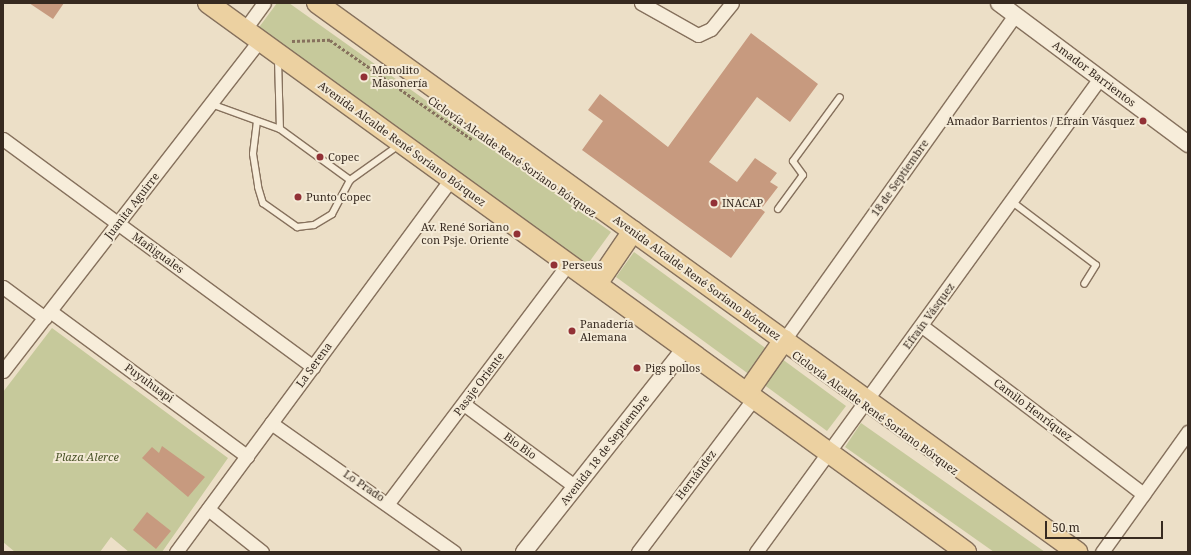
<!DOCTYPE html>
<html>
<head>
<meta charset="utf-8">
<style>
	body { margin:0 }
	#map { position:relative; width:1191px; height:555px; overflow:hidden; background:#ecdfc7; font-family:"Noto Serif",serif }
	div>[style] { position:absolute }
	.green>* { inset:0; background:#c6c99b }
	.building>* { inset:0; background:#c79a7f }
	.path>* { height:2.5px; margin-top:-1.25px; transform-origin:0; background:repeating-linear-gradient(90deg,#86715d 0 3px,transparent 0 5px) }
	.roads { filter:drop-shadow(1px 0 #86715d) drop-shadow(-1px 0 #86715d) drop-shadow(0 1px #86715d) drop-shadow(0 -1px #86715d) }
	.service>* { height:6px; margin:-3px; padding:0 3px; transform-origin:3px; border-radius:3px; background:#f7edda }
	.minor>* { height:13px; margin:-6.5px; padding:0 6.5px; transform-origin:6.5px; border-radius:6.5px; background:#f7edda }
	.tertiary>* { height:16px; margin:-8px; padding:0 8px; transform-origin:8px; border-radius:8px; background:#f7edda }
	.primary>* { height:20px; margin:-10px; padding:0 10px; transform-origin:10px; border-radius:10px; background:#ecd1a1 }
	.dots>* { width:11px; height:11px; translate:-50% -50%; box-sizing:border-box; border:2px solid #f4ead6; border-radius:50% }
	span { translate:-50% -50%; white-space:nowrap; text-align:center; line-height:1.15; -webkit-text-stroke:4px #f4ead6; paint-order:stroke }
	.poi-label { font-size:11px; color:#372a20 }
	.left { translate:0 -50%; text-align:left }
	.right { translate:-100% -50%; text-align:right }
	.street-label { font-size:11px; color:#372a20 }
	.park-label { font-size:11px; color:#4a5328; font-style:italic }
	.frame { position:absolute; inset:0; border:4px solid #372a20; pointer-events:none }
	.scale { position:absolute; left:1045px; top:521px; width:118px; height:18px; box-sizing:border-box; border:2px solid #372a20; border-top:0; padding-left:5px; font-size:12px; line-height:14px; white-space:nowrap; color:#372a20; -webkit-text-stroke:3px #f4ead6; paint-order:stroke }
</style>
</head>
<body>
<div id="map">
	<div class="green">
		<i style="clip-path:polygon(277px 3px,289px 3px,611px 232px,587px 265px,257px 30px)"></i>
		<i style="clip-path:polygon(634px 252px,768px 350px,750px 375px,616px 277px)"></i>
		<i style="clip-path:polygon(52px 328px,228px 458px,162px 552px,129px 552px,111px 537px,100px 552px,15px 552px,3px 542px,3px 392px)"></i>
		<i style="clip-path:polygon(782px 359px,846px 406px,827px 431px,763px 384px)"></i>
		<i style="clip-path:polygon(861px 423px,1045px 552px,994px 552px,845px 447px)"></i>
	</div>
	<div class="building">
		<i style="clip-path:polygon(29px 3px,64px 3px,53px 19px)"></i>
		<i style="clip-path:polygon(751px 33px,818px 84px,790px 122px,757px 97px,709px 162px,737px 182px,755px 158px,777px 173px,770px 182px,778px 187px,761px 209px,765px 212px,731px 258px,582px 150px,603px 121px,588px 110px,600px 94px,668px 147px)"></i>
		<i style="clip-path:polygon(162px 446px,205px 477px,188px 497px,142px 458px,152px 447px,159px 453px)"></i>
		<i style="clip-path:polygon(147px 512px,171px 531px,156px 549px,133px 530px)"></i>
	</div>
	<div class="path">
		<i style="left:292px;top:41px;width:38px;rotate:-2deg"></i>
		<i style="left:330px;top:40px;width:174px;rotate:35deg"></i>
	</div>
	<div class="roads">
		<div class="service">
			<i style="left:278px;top:59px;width:70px;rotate:88.4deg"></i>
			<i style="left:211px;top:104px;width:73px;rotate:19.9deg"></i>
			<i style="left:280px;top:129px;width:87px;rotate:36.1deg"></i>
			<i style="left:350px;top:180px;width:60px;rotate:-35.5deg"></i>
			<i style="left:257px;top:121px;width:33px;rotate:97deg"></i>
			<i style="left:253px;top:154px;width:33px;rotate:81deg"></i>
			<i style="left:258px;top:187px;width:17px;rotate:73deg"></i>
			<i style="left:263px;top:203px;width:42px;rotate:35.2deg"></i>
			<i style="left:297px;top:227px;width:17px;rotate:-7deg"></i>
			<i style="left:314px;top:225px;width:21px;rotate:-31deg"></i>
			<i style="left:332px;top:214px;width:38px;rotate:-62deg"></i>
			<i style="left:1011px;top:201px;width:106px;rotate:37deg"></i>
			<i style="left:1096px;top:265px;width:22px;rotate:122deg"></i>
			<i style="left:778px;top:209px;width:42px;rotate:-53.7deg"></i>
			<i style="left:803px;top:175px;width:17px;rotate:-126deg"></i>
			<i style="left:793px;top:161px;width:79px;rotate:-53.7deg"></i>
		</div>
		<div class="minor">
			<i style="left:641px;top:3px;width:65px;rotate:29.3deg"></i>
			<i style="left:698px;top:35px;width:14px;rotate:-25deg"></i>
			<i style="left:711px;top:29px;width:33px;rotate:-51deg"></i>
			<i style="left:245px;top:29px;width:32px;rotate:-54deg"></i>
			<i style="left:3px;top:139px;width:385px;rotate:36.3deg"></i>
			<i style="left:3px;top:287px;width:52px;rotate:36.4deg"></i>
			<i style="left:50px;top:311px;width:245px;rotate:36.4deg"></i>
			<i style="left:922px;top:326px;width:278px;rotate:37.2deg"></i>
			<i style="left:784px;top:340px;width:399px;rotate:-54.6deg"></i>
			<i style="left:3px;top:371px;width:419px;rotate:-52.2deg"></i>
			<i style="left:465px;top:405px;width:138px;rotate:36.5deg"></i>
			<i style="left:271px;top:423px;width:224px;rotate:35.2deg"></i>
			<i style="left:388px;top:503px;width:299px;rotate:-53deg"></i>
			<i style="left:208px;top:509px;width:69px;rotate:38.5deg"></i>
			<i style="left:176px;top:552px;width:463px;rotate:-53.6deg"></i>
			<i style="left:638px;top:552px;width:193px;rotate:-53deg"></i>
			<i style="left:756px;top:552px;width:586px;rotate:-54.03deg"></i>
			<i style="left:1102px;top:552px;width:148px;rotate:-54.4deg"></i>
		</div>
		<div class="tertiary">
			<i style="left:999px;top:3px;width:236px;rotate:36.7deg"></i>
			<i style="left:524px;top:552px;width:260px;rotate:-51.7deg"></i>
		</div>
		<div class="primary">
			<i style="left:208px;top:3px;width:936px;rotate:35.91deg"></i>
			<i style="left:317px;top:3px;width:938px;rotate:35.84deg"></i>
			<i style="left:597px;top:284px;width:64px;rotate:-55.8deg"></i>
			<i style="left:747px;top:393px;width:65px;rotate:-55.1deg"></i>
		</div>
	</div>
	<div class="dots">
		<i style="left:364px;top:77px;background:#923136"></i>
		<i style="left:1143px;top:121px;background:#923136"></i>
		<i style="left:320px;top:157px;background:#923136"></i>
		<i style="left:298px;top:197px;background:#923136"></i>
		<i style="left:714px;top:203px;background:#923136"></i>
		<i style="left:517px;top:234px;background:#923136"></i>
		<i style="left:554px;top:265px;background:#923136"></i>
		<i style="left:572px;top:331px;background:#923136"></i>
		<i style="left:637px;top:368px;background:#923136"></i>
	</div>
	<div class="poi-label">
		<span class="left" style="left:372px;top:77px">Monolito<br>Masonería</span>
		<span class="right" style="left:1135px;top:121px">Amador Barrientos / Efraín Vásquez</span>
		<span class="left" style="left:328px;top:157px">Copec</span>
		<span class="left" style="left:306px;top:197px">Punto Copec</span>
		<span class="left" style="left:722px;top:203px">INACAP</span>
		<span class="right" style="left:509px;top:234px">Av. René Soriano<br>con Psje. Oriente</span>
		<span class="left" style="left:562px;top:265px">Perseus</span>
		<span class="left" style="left:580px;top:331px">Panadería<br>Alemana</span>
		<span class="left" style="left:645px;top:368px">Pigs pollos</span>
	</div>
	<div class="street-label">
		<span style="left:1094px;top:74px;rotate:37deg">Amador Barrientos</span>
		<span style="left:402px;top:144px;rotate:36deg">Avenida Alcalde René Soriano Bórquez</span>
		<span style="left:512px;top:157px;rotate:35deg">Ciclovía Alcalde René Soriano Bórquez</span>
		<span style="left:900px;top:178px;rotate:-55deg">18 de Septiembre</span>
		<span style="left:132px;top:206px;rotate:-52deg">Juanita Aguirre</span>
		<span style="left:158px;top:253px;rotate:36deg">Mañiguales</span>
		<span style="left:697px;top:278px;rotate:36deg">Avenida Alcalde René Soriano Bórquez</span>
		<span style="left:929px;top:316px;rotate:-54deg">Efraín Vásquez</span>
		<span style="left:314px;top:365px;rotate:-54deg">La Serena</span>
		<span style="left:149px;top:383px;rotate:36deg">Puyuhuapi</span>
		<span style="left:479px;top:384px;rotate:-53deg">Pasaje Oriente</span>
		<span style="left:1033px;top:410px;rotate:37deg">Camilo Henríquez</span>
		<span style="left:875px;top:413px;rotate:36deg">Ciclovía Alcalde René Soriano Bórquez</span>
		<span style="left:520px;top:446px;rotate:36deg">Bio Bio</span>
		<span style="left:605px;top:450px;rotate:-52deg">Avenida 18 de Septiembre</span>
		<span style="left:696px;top:475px;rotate:-53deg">Hernández</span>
		<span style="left:364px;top:486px;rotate:34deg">Lo Prado</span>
	</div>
	<div class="park-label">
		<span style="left:87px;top:457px">Plaza Alerce</span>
	</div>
	<div class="frame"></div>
	<div class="scale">50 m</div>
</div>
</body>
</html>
